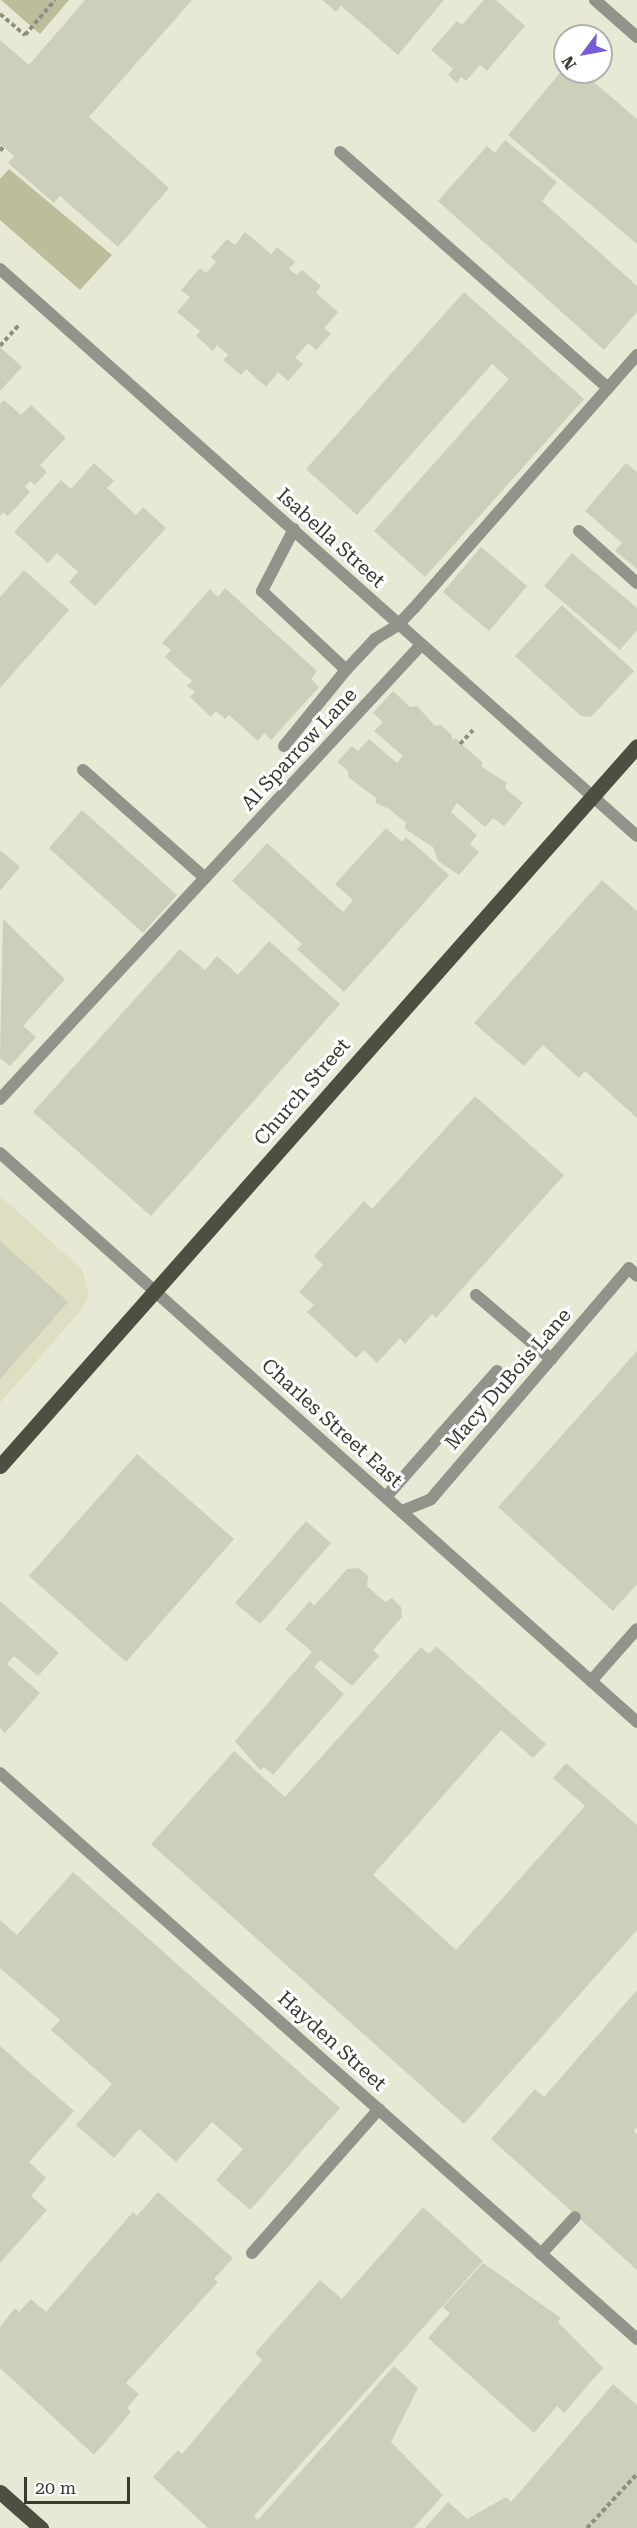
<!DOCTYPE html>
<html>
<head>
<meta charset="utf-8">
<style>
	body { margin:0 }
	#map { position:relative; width:637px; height:2528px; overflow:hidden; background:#e8e9d4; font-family:"Roboto Serif",serif }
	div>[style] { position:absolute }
	.built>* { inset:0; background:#dddec2 }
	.green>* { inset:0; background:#bcbd9b }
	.building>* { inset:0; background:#cdcfba }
	.path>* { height:4px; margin-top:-2px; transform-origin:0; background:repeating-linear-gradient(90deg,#8f8f81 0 4.5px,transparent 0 7.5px) }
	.service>* { height:12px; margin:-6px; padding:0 6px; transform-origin:6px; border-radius:6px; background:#92938a }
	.minor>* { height:12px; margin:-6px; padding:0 6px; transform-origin:6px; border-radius:6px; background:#92938a }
	.primary>* { height:15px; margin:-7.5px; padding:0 7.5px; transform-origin:7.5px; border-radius:7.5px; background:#4e4f40 }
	span { translate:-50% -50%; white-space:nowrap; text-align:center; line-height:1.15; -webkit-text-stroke:6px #fff; paint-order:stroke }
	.street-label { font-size:20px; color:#3a3a32 }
	.north { position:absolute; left:553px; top:24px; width:60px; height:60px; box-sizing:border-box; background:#fff; border:2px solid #b0b0ad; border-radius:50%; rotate:238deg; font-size:16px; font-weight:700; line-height:24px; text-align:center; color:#3a3a32 }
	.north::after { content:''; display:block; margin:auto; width:21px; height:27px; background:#785bd6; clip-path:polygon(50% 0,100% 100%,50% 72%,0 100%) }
	.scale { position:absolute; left:24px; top:2477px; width:106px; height:27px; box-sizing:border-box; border:3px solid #3a3a32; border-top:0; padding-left:8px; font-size:18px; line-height:21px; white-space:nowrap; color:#3a3a32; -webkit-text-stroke:4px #fff; paint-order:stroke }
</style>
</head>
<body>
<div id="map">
	<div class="built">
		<i style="clip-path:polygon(0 1196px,82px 1269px,89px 1294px,83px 1308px,0 1403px)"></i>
	</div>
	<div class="green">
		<i style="clip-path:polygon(1px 0,69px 0,40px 34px)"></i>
		<i style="clip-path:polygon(9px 169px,112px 255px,80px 290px,0 220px,0 179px)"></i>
	</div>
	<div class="building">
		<i style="clip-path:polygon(85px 0,192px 0,89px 117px,169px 188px,118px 247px,60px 196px,54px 203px,8px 163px,14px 156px,0 144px,0 40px,29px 65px)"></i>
		<i style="clip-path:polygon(322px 0,444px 0,398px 55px,341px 6px,336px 12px)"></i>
		<i style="clip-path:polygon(484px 0,496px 0,525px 26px,487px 71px,480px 65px,466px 81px,461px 77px,457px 83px,448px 75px,453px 69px,431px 50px,457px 21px,462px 25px)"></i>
		<i style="clip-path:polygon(565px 67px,565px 72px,582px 72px,637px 119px,637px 244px,508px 135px)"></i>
		<i style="clip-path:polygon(505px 140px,557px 182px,542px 201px,637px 286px,637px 312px,604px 350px,438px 201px,487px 146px,495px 153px)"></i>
		<i style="clip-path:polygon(245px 232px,271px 254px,277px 247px,295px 262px,289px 269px,297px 275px,302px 270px,321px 286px,316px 293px,338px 312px,324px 328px,331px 334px,316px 350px,308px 343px,295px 358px,303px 364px,288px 381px,278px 372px,266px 387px,246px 369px,241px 375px,223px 360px,228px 355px,217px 345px,213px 351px,196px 336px,200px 331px,177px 312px,190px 297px,181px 290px,200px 268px,206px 273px,216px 262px,211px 257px,227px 239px,235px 245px)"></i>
		<i style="clip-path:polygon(464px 292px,584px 399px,425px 577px,374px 531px,509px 379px,492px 364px,357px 515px,306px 469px)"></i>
		<i style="clip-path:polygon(0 347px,22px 367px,0 391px)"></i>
		<i style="clip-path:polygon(4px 400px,21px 415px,31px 405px,66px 438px,40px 465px,47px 472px,35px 485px,30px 481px,25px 487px,30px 492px,8px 516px,3px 512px,0 516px,0 404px)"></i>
		<i style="clip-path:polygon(94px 463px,114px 481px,107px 488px,136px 515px,143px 507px,166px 528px,95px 606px,69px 582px,78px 572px,57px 553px,48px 563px,14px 532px,61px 480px,71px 489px)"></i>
		<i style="clip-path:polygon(626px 463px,637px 472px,637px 569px,615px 551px,622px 543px,585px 511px)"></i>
		<i style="clip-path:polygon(481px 547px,527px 586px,489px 631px,443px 592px)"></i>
		<i style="clip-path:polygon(572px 553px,637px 608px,637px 630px,620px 650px,544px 586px)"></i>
		<i style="clip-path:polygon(24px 570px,69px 610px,0 688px,0 597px)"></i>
		<i style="clip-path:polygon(225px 588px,317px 671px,311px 679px,319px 687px,271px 740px,264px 733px,258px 741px,229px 715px,225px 719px,216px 711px,211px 717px,190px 697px,195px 692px,187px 686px,192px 681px,165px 657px,171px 650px,162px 643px,210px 589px,218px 597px)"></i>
		<i style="clip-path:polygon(562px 605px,634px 671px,591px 717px,581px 716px,515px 656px)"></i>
		<i style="clip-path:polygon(393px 691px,410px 707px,417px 706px,435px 726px,441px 725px,452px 735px,452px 740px,455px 738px,482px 762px,482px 767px,507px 783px,505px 788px,523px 803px,504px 826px,493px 818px,485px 827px,457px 803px,451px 812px,477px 835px,470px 844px,479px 852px,459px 875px,438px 861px,433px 847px,405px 829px,406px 823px,389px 809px,376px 803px,376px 798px,348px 777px,348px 771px,337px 762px,352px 746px,358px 751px,369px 739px,397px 763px,403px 756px,374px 731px,383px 722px,373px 713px)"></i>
		<i style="clip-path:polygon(82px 810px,177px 895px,143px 933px,49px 848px)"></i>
		<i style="clip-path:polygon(386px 828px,402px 842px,406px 837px,449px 875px,344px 992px,297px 949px,302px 944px,232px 881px,267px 843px,343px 912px,353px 900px,335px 884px)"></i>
		<i style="clip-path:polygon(0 850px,20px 867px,0 891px)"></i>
		<i style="clip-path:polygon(602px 880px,637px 911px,637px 1118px,585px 1071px,579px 1078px,543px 1045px,524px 1066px,474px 1023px)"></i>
		<i style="clip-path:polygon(3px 919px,65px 979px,23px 1026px,36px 1037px,10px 1066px,0 1058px)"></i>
		<i style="clip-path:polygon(269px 941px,340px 1004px,151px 1216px,33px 1112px,180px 949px,205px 970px,217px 956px,238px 975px)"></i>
		<i style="clip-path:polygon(475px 1096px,564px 1175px,436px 1318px,432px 1314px,405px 1344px,400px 1338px,377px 1363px,364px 1350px,356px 1358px,307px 1312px,314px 1305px,299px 1292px,323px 1265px,314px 1256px,364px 1201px,372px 1209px)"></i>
		<i style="clip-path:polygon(0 1241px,68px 1302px,0 1379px)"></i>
		<i style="clip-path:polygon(637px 1351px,637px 1584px,613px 1611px,498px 1507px)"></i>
		<i style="clip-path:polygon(137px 1454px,234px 1539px,126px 1662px,29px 1576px)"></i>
		<i style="clip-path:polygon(306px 1521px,331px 1543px,260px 1624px,235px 1603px)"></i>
		<i style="clip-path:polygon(359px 1568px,368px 1576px,367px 1586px,385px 1602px,392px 1598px,401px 1607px,402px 1617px,373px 1650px,379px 1656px,352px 1686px,320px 1660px,314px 1667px,344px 1694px,273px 1775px,264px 1767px,260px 1770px,235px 1741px,312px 1652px,285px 1629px,310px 1601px,314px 1606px,347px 1569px)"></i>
		<i style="clip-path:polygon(0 1601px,59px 1653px,38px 1676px,14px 1656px,7px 1664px,40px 1693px,5px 1733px,0 1728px)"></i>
		<i style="clip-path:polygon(436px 1646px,546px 1744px,533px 1758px,501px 1730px,373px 1875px,456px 1950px,585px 1806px,553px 1778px,566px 1763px,637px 1825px,637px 1930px,464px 2124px,151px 1844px,234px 1751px,285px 1797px,421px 1647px,429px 1654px)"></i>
		<i style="clip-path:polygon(73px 1872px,340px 2108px,250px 2210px,216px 2180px,243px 2149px,212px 2122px,176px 2162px,139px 2129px,114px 2158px,76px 2125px,112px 2084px,51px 2030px,60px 2020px,0 1968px,0 1920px,17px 1935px)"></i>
		<i style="clip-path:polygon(637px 1990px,637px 2127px,634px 2131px,637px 2134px,637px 2270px,491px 2139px,535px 2089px,544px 2097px)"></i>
		<i style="clip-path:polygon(0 2046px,74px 2111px,29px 2162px,46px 2178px,31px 2196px,47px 2210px,0 2263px)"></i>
		<i style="clip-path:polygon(158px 2192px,233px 2258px,214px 2279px,218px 2282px,126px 2383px,139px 2394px,127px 2408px,131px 2412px,94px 2455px,0 2368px,0 2327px,15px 2308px,19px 2312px,31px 2299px,46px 2312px,133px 2212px,137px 2216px)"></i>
		<i style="clip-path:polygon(423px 2207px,483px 2261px,254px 2516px,258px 2520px,394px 2366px,418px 2388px,391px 2442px,443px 2495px,414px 2528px,208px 2528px,153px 2477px,178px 2450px,182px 2454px,262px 2360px,255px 2353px,320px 2280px,342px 2299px)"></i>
		<i style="clip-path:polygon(483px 2263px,561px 2318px,558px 2322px,603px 2368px,564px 2413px,557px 2406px,534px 2433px,428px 2338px,450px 2313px,443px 2307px)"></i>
		<i style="clip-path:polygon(613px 2384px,637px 2405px,637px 2528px,425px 2528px,448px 2502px,467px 2519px,506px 2497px,511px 2502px)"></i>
	</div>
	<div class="path">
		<i style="left:0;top:14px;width:33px;rotate:40deg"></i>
		<i style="left:25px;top:35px;width:46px;rotate:-49.4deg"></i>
		<i style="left:0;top:151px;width:5px;rotate:-53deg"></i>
		<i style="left:0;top:346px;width:28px;rotate:-48deg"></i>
		<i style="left:460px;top:744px;width:19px;rotate:-47deg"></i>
		<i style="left:587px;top:2528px;width:74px;rotate:-47.2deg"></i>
	</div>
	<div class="service">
		<i style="left:608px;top:388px;width:44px;rotate:-48.7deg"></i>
		<i style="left:294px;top:529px;width:70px;rotate:117.3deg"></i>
		<i style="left:262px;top:591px;width:115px;rotate:43.2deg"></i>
		<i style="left:579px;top:531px;width:78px;rotate:41.9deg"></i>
		<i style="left:284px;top:746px;width:98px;rotate:-50.8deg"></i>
		<i style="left:346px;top:670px;width:42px;rotate:-46.9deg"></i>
		<i style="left:375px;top:639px;width:27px;rotate:-31deg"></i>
		<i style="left:398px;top:625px;width:23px;rotate:-47deg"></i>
		<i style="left:414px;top:608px;width:293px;rotate:-48.6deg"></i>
		<i style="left:608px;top:388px;width:357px;rotate:-138.6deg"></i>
		<i style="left:83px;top:770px;width:163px;rotate:41.5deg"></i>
		<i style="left:0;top:1099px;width:619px;rotate:-47.16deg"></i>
		<i style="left:476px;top:1295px;width:99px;rotate:40.5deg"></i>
		<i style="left:386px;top:1497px;width:168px;rotate:-48.6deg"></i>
		<i style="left:402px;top:1511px;width:31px;rotate:-22deg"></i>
		<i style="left:431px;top:1499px;width:304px;rotate:-49.4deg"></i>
		<i style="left:629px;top:1268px;width:11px;rotate:45deg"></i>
		<i style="left:591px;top:1681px;width:69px;rotate:-48.5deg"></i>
		<i style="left:252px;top:2253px;width:192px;rotate:-48.6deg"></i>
		<i style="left:541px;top:2254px;width:50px;rotate:-47.4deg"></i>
	</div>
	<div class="minor">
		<i style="left:595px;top:0;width:56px;rotate:41.4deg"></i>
		<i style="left:0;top:269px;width:853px;rotate:41.67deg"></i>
		<i style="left:0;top:1153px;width:854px;rotate:41.77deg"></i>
		<i style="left:0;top:1773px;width:852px;rotate:41.62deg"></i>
	</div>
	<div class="primary">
		<i style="left:0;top:1466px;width:961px;rotate:-48.5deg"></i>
		<i style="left:0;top:2492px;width:55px;rotate:41.3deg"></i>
	</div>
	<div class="street-label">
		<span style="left:331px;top:538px;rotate:42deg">Isabella Street</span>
		<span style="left:299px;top:749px;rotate:-47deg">Al Sparrow Lane</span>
		<span style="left:302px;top:1092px;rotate:-49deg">Church Street</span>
		<span style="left:508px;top:1379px;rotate:-49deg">Macy DuBois Lane</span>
		<span style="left:332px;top:1423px;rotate:42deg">Charles Street East</span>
		<span style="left:332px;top:2041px;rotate:42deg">Hayden Street</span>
	</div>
	<div class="north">N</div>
	<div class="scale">20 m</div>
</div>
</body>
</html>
